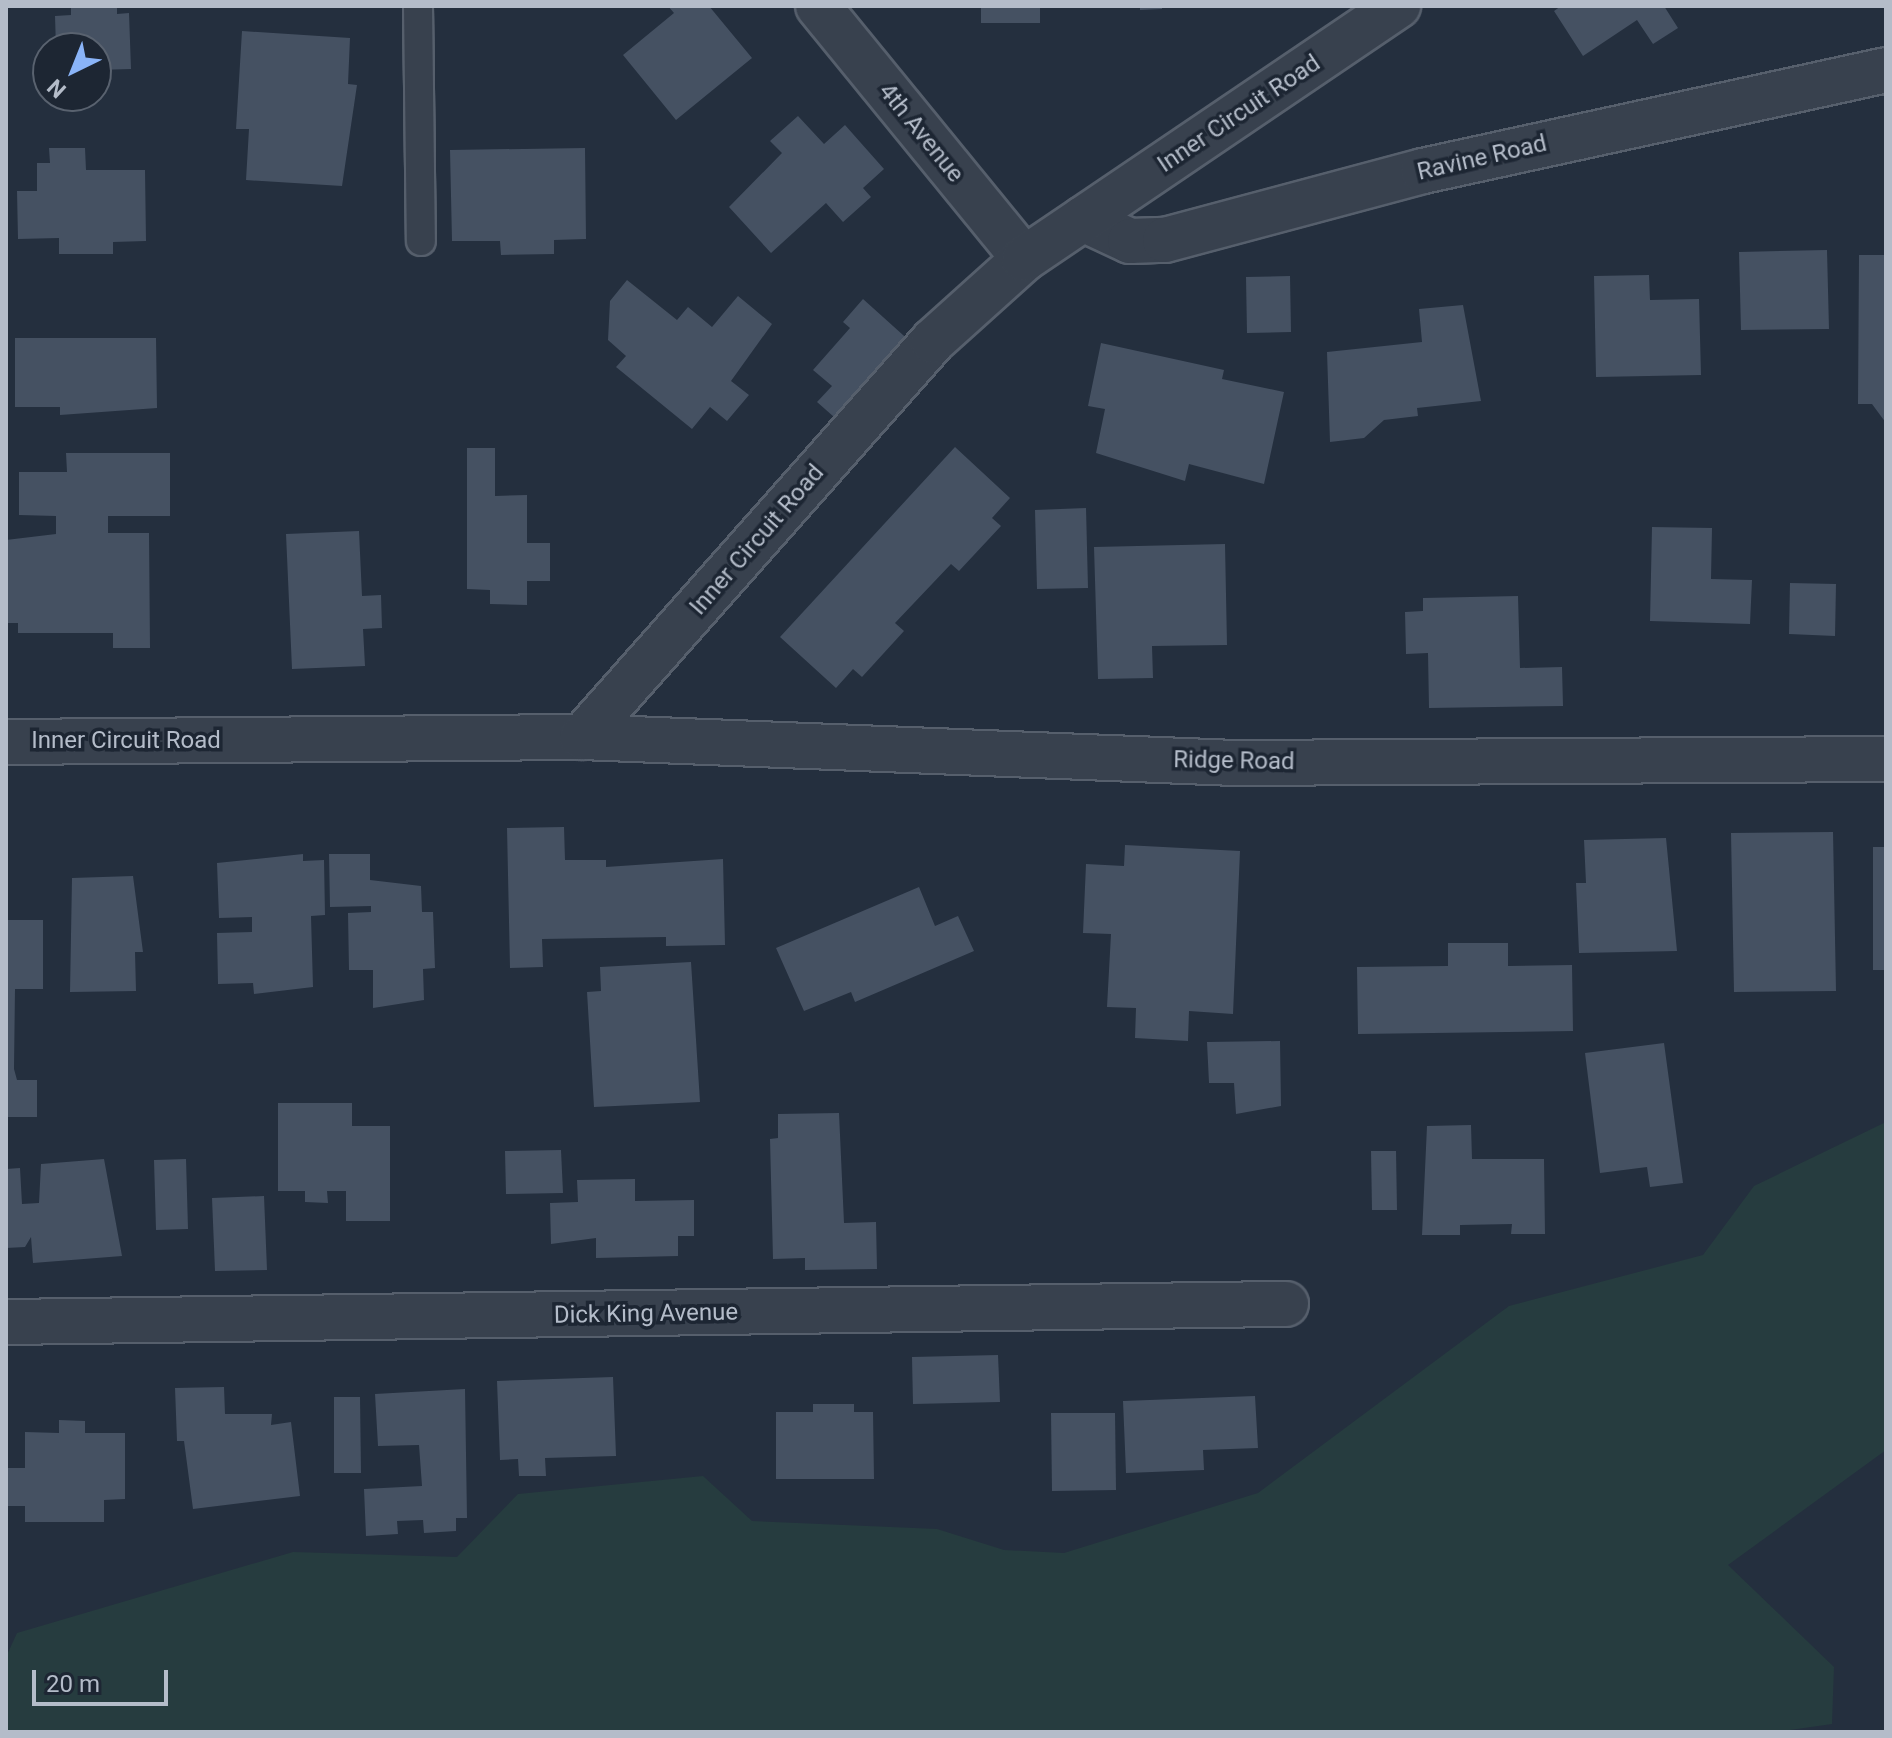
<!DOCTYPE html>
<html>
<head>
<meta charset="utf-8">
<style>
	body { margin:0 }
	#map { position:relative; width:1892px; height:1738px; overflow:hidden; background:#242f3e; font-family:Roboto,sans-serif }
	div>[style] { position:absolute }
	.green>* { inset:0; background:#263c3f }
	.building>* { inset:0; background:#455162 }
	.roads { filter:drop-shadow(2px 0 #565f6c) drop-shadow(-2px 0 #565f6c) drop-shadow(0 2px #565f6c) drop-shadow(0 -2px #565f6c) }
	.lane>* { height:28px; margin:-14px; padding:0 14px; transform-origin:14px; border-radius:14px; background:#38414e }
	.street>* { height:44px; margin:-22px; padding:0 22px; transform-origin:22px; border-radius:22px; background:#38414e }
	span { translate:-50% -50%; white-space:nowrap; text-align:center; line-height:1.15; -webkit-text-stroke:7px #1d2633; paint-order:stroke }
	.street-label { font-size:24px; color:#b4bcc9 }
	.frame { position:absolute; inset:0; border:8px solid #b4bcc9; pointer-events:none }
	.north { position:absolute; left:32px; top:32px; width:80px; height:80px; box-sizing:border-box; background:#1d2633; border:2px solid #59626f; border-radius:50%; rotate:223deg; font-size:22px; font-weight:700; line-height:32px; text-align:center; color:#b4bcc9 }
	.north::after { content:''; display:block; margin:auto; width:28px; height:36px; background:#8ab4f8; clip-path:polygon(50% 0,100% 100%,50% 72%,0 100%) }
	.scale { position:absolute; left:32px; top:1670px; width:136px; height:36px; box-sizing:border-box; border:4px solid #b4bcc9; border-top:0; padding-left:10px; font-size:24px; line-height:28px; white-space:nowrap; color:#b4bcc9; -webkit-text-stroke:6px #1d2633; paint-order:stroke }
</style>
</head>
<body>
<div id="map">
	<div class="green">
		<i style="clip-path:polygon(1886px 1122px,1886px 1450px,1728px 1565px,1834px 1667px,1832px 1724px,1777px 1732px,6px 1732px,6px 1657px,17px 1633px,293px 1552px,457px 1557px,518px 1494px,703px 1476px,752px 1521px,937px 1529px,1004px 1550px,1064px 1553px,1258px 1493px,1509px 1306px,1703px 1255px,1754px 1186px)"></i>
	</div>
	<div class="building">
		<i style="clip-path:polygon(71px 6px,117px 6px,117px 14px,129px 13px,131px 69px,96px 70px,96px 48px,56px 48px,55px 16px,71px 15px)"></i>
		<i style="clip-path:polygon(668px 6px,709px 6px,752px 58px,676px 120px,623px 55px,674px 13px)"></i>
		<i style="clip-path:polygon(981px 6px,1040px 6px,1040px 23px,981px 23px)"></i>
		<i style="clip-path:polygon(1140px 6px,1162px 6px,1162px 9px,1140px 10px)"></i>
		<i style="clip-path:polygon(1561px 6px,1664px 6px,1678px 28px,1653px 44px,1637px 20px,1583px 56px,1554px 11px)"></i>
		<i style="clip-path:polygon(242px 31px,350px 38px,348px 84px,357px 85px,342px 186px,246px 180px,249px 129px,236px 129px)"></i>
		<i style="clip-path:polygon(798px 116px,824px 144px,845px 125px,884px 169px,863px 188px,871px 197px,843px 222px,826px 203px,771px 253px,729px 207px,782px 153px,770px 141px)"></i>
		<i style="clip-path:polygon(49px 148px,85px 148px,86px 170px,145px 170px,146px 241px,113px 242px,113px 254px,59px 254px,59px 238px,18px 239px,17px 191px,37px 191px,37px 163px,50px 163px)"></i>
		<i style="clip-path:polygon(585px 148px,586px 239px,554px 240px,554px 254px,501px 255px,500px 241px,452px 241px,450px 150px)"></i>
		<i style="clip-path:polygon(1827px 250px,1829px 329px,1741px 330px,1739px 252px)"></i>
		<i style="clip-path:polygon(1859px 255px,1886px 255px,1886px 423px,1872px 404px,1858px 404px)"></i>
		<i style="clip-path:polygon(1649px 275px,1650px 300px,1699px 299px,1701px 375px,1596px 377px,1594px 276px)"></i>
		<i style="clip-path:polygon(1290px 276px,1291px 332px,1247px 333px,1246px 277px)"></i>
		<i style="clip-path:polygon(627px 280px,677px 320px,688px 307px,712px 327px,738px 296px,772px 324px,731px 381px,749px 395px,727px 421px,710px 407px,692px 429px,616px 367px,626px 356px,608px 340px,610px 301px)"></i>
		<i style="clip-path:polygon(863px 299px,913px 344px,842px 424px,817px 402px,832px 386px,813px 370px,850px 328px,843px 322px)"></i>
		<i style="clip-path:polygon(1463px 305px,1481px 401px,1417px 408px,1418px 416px,1384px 420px,1364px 438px,1330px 442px,1327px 352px,1422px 342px,1419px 309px)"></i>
		<i style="clip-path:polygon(15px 338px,156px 338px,157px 408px,60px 415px,60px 407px,15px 407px)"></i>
		<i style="clip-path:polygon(1101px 343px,1224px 370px,1222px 379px,1284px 392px,1264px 484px,1189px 464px,1185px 481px,1096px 453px,1105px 409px,1088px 406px)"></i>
		<i style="clip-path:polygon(955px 447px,1010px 498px,992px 518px,1001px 526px,959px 571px,951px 564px,895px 623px,904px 631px,862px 677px,853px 669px,836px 688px,780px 637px)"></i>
		<i style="clip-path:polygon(467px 448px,495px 448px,495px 496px,527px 495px,527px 543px,550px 543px,550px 581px,527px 581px,527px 605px,490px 604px,490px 590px,467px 589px)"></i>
		<i style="clip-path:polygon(66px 453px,170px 453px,170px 516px,108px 516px,108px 533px,149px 533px,150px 648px,113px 648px,113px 633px,18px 633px,18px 623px,6px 623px,6px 540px,56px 534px,56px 516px,19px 515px,19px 472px,67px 472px)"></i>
		<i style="clip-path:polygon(1086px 508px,1088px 588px,1037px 589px,1035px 510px)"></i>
		<i style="clip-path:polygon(1652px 527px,1712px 528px,1711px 579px,1752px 580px,1750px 624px,1650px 621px)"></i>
		<i style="clip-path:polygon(359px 531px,362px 596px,381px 595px,382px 628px,363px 629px,365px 666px,292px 669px,286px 534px)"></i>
		<i style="clip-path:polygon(1225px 544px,1227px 645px,1152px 646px,1153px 678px,1098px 679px,1094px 547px)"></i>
		<i style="clip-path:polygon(1790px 583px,1836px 584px,1835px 636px,1789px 634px)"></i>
		<i style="clip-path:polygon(1518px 596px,1520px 668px,1562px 667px,1563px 706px,1429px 708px,1428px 653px,1406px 654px,1405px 612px,1423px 611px,1423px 598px)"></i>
		<i style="clip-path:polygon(564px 827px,565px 860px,606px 860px,606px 867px,723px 859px,725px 945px,666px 946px,666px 937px,542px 939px,543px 967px,510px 968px,507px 828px)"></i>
		<i style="clip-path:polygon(1833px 832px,1836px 991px,1734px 992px,1731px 833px)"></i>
		<i style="clip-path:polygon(1666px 838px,1677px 951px,1579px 953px,1576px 883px,1586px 883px,1584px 840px)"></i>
		<i style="clip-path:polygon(1125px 845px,1240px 851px,1233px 1014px,1189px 1011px,1188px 1041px,1135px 1038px,1136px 1008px,1107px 1007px,1111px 934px,1083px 933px,1086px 864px,1124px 866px)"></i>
		<i style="clip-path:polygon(1873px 847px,1886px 847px,1886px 970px,1873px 970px)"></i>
		<i style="clip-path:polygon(303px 854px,303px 861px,324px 860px,325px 915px,311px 916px,313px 987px,254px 994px,253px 983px,218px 984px,217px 933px,252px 932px,252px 917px,219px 918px,217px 863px)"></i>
		<i style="clip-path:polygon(329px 854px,370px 854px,370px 880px,421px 886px,422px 912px,433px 912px,435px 968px,423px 969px,424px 1000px,373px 1008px,373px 970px,349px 970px,348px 913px,371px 912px,371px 906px,330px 907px)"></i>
		<i style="clip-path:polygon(133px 876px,143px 952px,135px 952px,136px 991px,70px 992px,72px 878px)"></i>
		<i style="clip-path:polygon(919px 887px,935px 926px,958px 916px,974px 951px,855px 1002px,851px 992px,804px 1011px,776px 948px)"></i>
		<i style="clip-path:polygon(6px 920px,43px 920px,43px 989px,15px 989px,14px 1069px,17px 1080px,37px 1080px,37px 1117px,6px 1117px)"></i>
		<i style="clip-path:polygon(1448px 943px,1508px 943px,1508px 966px,1572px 965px,1573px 1031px,1358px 1034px,1357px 967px,1448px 966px)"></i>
		<i style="clip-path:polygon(691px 962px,700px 1102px,594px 1107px,587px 992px,601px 991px,600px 967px)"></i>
		<i style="clip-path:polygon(1280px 1041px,1281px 1106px,1236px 1114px,1234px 1083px,1209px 1083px,1207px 1042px)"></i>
		<i style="clip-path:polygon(1664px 1043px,1683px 1183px,1650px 1187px,1647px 1167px,1600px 1173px,1585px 1053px)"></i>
		<i style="clip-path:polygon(278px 1103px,352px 1103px,352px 1126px,390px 1126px,390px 1221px,346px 1221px,346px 1191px,327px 1191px,328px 1203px,305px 1202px,305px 1191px,278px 1191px)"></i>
		<i style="clip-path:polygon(839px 1113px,844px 1223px,876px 1222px,877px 1269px,805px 1270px,805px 1258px,773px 1259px,770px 1139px,778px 1138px,778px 1114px)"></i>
		<i style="clip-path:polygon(1471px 1125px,1472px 1159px,1544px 1159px,1545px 1234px,1511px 1234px,1512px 1224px,1460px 1225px,1460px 1235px,1422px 1235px,1427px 1126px)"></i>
		<i style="clip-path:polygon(561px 1150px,563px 1193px,506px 1194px,505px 1151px)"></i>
		<i style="clip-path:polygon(1371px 1151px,1396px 1151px,1397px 1210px,1372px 1210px)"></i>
		<i style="clip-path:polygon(104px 1159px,122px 1256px,33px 1263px,31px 1237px,25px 1247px,6px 1248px,6px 1169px,20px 1168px,22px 1204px,39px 1203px,41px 1164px)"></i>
		<i style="clip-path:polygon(186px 1159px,188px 1229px,156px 1230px,154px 1160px)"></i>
		<i style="clip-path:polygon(635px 1179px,635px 1201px,694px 1200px,694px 1236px,678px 1236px,678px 1256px,596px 1258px,596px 1238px,551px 1244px,550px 1203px,578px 1202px,577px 1180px)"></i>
		<i style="clip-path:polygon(264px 1196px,267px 1270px,215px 1271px,212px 1198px)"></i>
		<i style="clip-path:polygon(998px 1355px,1000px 1402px,913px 1404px,912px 1357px)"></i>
		<i style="clip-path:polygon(613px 1377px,616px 1456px,545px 1458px,546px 1476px,519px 1476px,518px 1459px,500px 1460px,497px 1381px)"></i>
		<i style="clip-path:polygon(224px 1387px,225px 1414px,272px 1414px,271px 1425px,291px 1422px,300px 1496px,193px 1509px,184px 1441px,177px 1441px,175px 1388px)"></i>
		<i style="clip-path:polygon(465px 1389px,467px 1518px,456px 1518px,456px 1531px,424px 1533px,423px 1520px,397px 1521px,398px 1534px,366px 1536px,364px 1489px,422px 1486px,419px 1445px,378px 1446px,375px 1394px)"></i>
		<i style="clip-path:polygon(1255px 1396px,1258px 1448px,1203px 1450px,1204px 1470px,1126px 1473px,1123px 1401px)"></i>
		<i style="clip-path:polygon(334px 1397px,360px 1397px,361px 1473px,334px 1473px)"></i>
		<i style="clip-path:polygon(813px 1404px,854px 1404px,854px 1412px,873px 1412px,874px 1479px,776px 1479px,776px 1412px,813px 1412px)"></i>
		<i style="clip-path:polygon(1051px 1413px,1115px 1413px,1116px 1490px,1052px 1491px)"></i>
		<i style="clip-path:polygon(59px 1420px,85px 1421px,85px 1433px,125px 1433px,125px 1499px,104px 1500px,104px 1522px,25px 1522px,25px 1506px,6px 1506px,6px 1468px,25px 1468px,25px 1432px,59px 1433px)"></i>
	</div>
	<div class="roads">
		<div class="lane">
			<i style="left:418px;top:6px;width:235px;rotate:89.3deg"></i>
		</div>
		<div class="street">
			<i style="left:818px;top:6px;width:326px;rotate:50.8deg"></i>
			<i style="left:1083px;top:219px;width:52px;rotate:25.1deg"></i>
			<i style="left:1130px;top:241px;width:35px;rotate:-2deg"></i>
			<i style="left:1165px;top:240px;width:267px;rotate:-15deg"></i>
			<i style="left:1423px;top:171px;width:474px;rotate:-12.3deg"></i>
			<i style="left:582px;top:737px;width:529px;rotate:-48.45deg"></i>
			<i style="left:933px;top:341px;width:122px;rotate:-42deg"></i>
			<i style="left:1024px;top:259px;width:452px;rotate:-34.1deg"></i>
			<i style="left:6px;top:742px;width:576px;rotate:-0.5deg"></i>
			<i style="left:582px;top:737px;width:653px;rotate:2.28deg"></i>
			<i style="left:1234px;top:763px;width:652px;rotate:-0.35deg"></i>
			<i style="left:6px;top:1322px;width:1280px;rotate:-0.81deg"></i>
		</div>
	</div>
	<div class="street-label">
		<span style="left:1239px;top:114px;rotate:-34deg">Inner Circuit Road</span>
		<span style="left:921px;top:133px;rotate:51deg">4th Avenue</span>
		<span style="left:1482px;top:158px;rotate:-13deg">Ravine Road</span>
		<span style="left:757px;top:540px;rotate:-49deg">Inner Circuit Road</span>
		<span style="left:126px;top:741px">Inner Circuit Road</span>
		<span style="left:1234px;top:761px;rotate:1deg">Ridge Road</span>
		<span style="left:646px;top:1314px;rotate:-1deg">Dick King Avenue</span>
	</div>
	<div class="frame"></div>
	<div class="north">N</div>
	<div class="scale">20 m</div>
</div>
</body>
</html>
